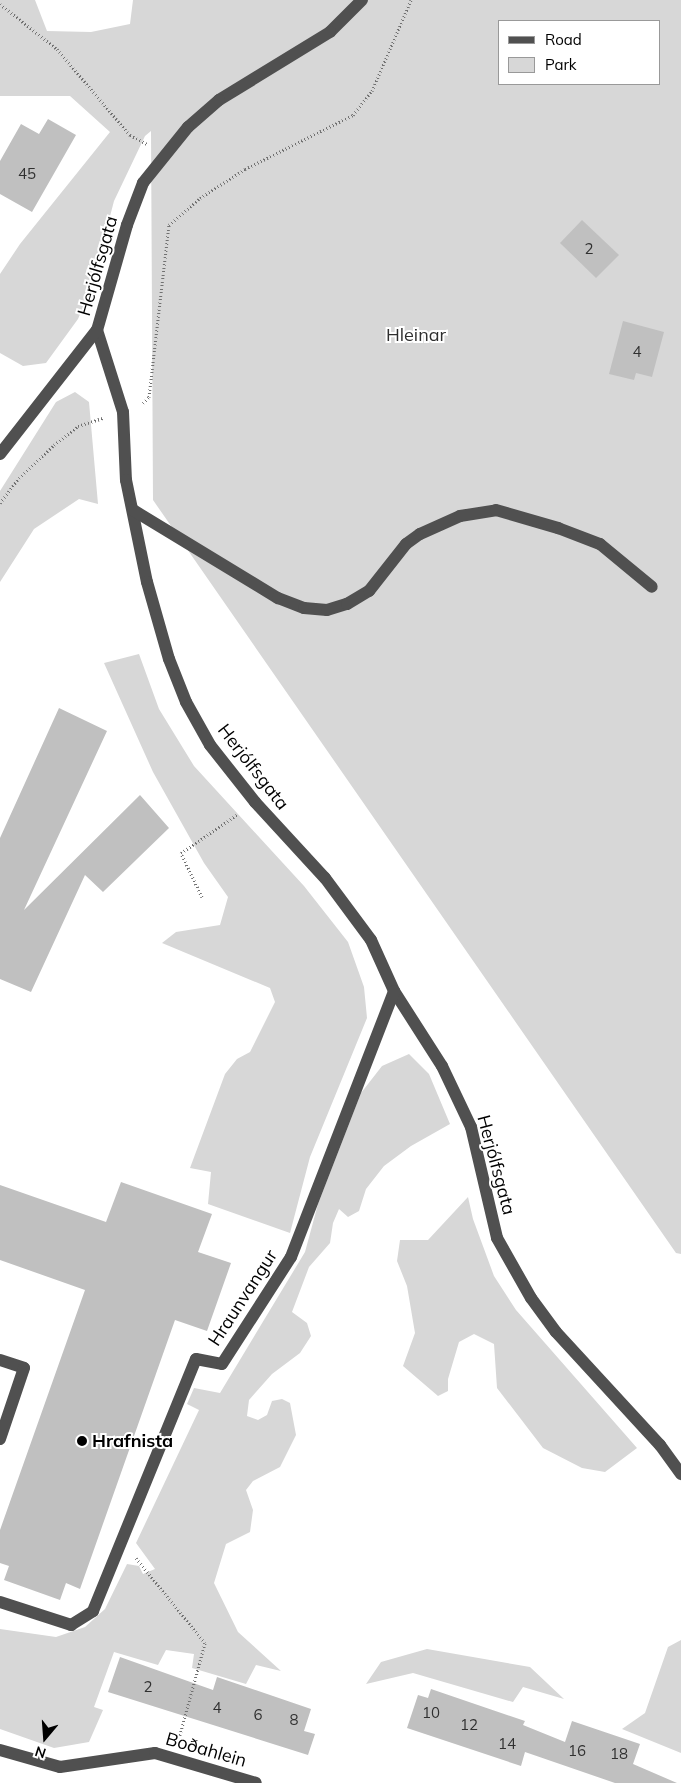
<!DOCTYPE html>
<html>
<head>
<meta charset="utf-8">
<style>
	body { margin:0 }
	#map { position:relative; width:681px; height:1783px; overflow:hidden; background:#fff; font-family:Mulish,sans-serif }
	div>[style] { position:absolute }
	.green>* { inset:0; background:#d7d7d7 }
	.building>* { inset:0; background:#c0c0c0 }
	.path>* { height:3px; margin-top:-1.5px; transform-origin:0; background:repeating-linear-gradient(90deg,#727272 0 1px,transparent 0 3.5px) }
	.minor>* { height:12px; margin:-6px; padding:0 6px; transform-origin:6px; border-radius:6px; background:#505050 }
	.dots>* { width:14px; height:14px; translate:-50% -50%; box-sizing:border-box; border:2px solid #fff; border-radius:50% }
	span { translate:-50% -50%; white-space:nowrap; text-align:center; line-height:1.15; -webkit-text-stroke:4px #fff; paint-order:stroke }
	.number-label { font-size:15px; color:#303030 }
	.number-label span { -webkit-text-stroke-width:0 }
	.street-label { font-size:18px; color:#000 }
	.park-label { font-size:18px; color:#2e2e2e }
	.poi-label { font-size:18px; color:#000; font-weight:700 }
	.left { translate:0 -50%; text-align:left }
	.legend { position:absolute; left:498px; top:20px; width:162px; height:65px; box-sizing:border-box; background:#fff; border:1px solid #999; margin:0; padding:6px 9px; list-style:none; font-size:15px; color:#000 }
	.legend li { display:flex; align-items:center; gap:10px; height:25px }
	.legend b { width:25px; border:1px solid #999 }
	.north { position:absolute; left:20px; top:1713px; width:50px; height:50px; -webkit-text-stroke:4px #fff; paint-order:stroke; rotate:198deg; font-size:14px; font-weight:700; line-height:20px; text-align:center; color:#000 }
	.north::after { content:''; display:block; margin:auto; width:18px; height:22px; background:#000; clip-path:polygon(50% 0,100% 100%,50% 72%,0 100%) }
</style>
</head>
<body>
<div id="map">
	<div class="green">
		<i style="clip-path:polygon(evenodd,0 0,35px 0,47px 31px,91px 32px,130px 24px,133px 0,681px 0,681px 1254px,676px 1253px,153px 500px,151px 131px,145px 136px,114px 201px,91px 289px,78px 319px,46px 363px,23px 366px,0 353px,0 274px,20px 244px,110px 132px,70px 96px,0 96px,0 0,500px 21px,660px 21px,660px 84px,500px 84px,500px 21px)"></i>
		<i style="clip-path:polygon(75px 392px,89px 402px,98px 504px,79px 499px,34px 529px,0 582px,0 491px,56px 402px)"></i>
		<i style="clip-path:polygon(139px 654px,159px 709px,194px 766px,304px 886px,348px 942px,364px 987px,367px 1018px,310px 1157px,290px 1233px,208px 1204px,211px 1172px,190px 1168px,225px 1074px,237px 1059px,250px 1052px,275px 1002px,270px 988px,162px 943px,176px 932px,220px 925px,228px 897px,204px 863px,153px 772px,104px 663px)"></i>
		<i style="clip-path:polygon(409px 1054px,429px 1074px,450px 1124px,411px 1146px,384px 1166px,366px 1189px,359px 1211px,348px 1217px,339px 1209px,333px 1223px,330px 1243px,309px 1267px,292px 1312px,307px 1323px,311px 1336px,300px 1353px,272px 1374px,249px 1400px,247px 1416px,258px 1420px,267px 1415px,272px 1401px,282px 1399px,290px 1403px,296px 1435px,280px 1467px,253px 1481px,246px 1490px,253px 1510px,250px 1532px,226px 1544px,214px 1583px,238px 1632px,281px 1671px,256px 1665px,246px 1684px,192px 1668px,194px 1654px,166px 1650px,158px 1665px,114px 1652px,94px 1707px,103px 1710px,89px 1742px,54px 1748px,0 1729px,0 1629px,56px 1637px,85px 1627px,105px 1609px,127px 1564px,139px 1566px,143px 1574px,155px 1569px,136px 1543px,199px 1410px,187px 1404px,194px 1388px,220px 1393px,305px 1252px,318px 1204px,361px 1093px,382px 1066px)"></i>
		<i style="clip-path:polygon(468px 1197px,473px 1219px,494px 1276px,516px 1310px,637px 1448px,605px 1472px,582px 1468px,543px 1448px,497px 1388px,494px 1344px,474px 1334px,459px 1342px,448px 1379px,448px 1391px,438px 1396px,403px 1366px,415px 1333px,407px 1286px,397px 1261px,400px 1240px,428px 1240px)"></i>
		<i style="clip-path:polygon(681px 1640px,681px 1753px,622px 1729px,645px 1713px,668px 1647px)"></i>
		<i style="clip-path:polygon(427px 1649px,530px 1667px,564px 1699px,523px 1687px,513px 1702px,413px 1673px,366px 1684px,381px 1662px)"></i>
	</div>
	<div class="building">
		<i style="clip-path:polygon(48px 119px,76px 135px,32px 212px,0 194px,0 161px,21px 124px,39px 134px)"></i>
		<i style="clip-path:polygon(582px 220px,619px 255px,596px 278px,560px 243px)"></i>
		<i style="clip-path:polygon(623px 321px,664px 332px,652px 377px,636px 373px,634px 380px,609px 374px)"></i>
		<i style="clip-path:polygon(59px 708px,107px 731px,24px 910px,140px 795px,169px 828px,103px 892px,85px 875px,31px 992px,0 979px,0 838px)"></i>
		<i style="clip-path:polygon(121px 1182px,212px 1214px,198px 1252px,231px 1263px,207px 1331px,175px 1320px,80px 1589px,66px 1583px,60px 1600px,4px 1580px,9px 1566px,0 1563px,0 1530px,85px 1290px,0 1260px,0 1185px,106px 1222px)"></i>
		<i style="clip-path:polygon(120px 1657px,213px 1690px,217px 1677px,311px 1709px,304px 1731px,315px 1734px,308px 1755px,108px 1692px)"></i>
		<i style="clip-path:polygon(431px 1689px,525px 1721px,523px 1725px,565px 1742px,572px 1721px,640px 1744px,633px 1764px,677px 1783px,615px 1783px,525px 1752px,521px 1766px,407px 1728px,418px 1695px,428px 1698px)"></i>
	</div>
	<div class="path">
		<i style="left:0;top:4px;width:73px;rotate:38.3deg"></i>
		<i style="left:57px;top:49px;width:113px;rotate:49.7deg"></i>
		<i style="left:130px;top:135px;width:19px;rotate:28deg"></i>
		<i style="left:143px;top:403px;width:8px;rotate:-45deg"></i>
		<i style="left:149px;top:397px;width:173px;rotate:-83.4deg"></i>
		<i style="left:169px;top:225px;width:41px;rotate:-41.1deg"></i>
		<i style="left:200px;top:198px;width:54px;rotate:-32.8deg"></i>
		<i style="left:245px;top:169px;width:121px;rotate:-26.6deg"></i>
		<i style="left:353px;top:115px;width:31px;rotate:-52deg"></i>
		<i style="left:372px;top:91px;width:99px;rotate:-66.8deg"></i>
		<i style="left:0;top:503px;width:31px;rotate:-53deg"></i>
		<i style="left:19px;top:478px;width:48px;rotate:-43.3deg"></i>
		<i style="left:54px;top:445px;width:31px;rotate:-38deg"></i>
		<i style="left:78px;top:426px;width:26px;rotate:-18deg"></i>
		<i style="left:202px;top:897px;width:49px;rotate:-115.5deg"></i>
		<i style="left:181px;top:853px;width:69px;rotate:-34.4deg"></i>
		<i style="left:136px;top:1558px;width:109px;rotate:50.9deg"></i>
		<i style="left:205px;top:1643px;width:98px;rotate:105.3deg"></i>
	</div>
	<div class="minor">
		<i style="left:362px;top:0;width:45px;rotate:135deg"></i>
		<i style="left:330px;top:32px;width:130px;rotate:148.5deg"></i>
		<i style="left:219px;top:100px;width:41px;rotate:138.9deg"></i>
		<i style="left:188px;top:127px;width:72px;rotate:128.8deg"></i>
		<i style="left:143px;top:183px;width:45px;rotate:110.9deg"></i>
		<i style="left:127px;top:225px;width:109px;rotate:105.9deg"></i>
		<i style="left:97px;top:330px;width:86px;rotate:72.4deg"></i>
		<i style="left:123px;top:412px;width:68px;rotate:87.5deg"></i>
		<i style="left:126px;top:480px;width:104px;rotate:78.4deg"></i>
		<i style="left:147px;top:582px;width:80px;rotate:74.1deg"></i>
		<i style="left:169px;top:659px;width:46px;rotate:68.4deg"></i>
		<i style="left:186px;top:702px;width:49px;rotate:60.8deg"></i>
		<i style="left:210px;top:745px;width:73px;rotate:51.7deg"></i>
		<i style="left:255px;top:802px;width:103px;rotate:47.4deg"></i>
		<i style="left:325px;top:878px;width:77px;rotate:53.4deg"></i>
		<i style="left:371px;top:940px;width:56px;rotate:65.7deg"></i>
		<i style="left:394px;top:991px;width:89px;rotate:57.4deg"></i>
		<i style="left:442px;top:1066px;width:68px;rotate:64.6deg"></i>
		<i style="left:471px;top:1127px;width:114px;rotate:76.8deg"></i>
		<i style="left:497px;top:1238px;width:69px;rotate:60.5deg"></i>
		<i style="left:531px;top:1298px;width:42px;rotate:53.7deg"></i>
		<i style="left:556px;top:1332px;width:154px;rotate:47.4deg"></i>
		<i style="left:660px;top:1445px;width:36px;rotate:54deg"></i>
		<i style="left:0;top:454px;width:157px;rotate:-52deg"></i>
		<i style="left:133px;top:510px;width:170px;rotate:31.3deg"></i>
		<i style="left:278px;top:598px;width:28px;rotate:21deg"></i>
		<i style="left:304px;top:608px;width:23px;rotate:5deg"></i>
		<i style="left:327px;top:610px;width:21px;rotate:-17deg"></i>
		<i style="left:347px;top:604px;width:26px;rotate:-31deg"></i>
		<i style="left:369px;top:591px;width:60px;rotate:-51.8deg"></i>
		<i style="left:406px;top:544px;width:17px;rotate:-36deg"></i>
		<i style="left:420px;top:534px;width:44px;rotate:-24.2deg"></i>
		<i style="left:460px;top:516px;width:36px;rotate:-9deg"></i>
		<i style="left:496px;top:510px;width:65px;rotate:16.2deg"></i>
		<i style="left:558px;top:528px;width:45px;rotate:20.9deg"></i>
		<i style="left:600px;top:544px;width:67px;rotate:39.6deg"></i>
		<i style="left:0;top:1360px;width:25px;rotate:18deg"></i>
		<i style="left:24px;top:1368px;width:75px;rotate:108.7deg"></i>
		<i style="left:0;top:1602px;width:75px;rotate:17.9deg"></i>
		<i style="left:71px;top:1625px;width:26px;rotate:-32deg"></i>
		<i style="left:93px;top:1611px;width:272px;rotate:-67.8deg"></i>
		<i style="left:196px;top:1359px;width:26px;rotate:11deg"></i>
		<i style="left:222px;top:1364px;width:127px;rotate:-57.2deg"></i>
		<i style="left:291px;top:1257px;width:285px;rotate:-68.8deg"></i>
		<i style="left:0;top:1750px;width:62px;rotate:15.8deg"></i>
		<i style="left:60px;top:1767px;width:96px;rotate:-8.4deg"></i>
		<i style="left:155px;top:1753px;width:105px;rotate:16.5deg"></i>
	</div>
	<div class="dots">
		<i style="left:82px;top:1441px;background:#000"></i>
	</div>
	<div class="number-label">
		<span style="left:27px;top:174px">45</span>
		<span style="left:589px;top:249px">2</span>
		<span style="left:637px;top:352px">4</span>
		<span style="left:148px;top:1687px">2</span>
		<span style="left:217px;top:1708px">4</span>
		<span style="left:431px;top:1713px">10</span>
		<span style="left:258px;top:1715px">6</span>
		<span style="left:294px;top:1720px">8</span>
		<span style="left:469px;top:1725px">12</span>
		<span style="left:507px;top:1744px">14</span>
		<span style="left:577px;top:1751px">16</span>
		<span style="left:619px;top:1754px">18</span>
	</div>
	<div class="street-label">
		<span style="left:98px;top:266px;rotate:-74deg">Herjólfsgata</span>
		<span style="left:253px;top:767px;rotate:52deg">Herjólfsgata</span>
		<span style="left:496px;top:1165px;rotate:75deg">Herjólfsgata</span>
		<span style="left:243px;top:1298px;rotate:-57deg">Hraunvangur</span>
		<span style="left:206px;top:1750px;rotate:16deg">Boðahlein</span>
	</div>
	<div class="park-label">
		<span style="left:416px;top:335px">Hleinar</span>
	</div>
	<div class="poi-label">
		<span class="left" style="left:92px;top:1441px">Hrafnista</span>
	</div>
	<ul class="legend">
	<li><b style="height:6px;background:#505050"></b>Road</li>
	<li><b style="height:14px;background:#d7d7d7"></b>Park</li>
	</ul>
	<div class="north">N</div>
</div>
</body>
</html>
